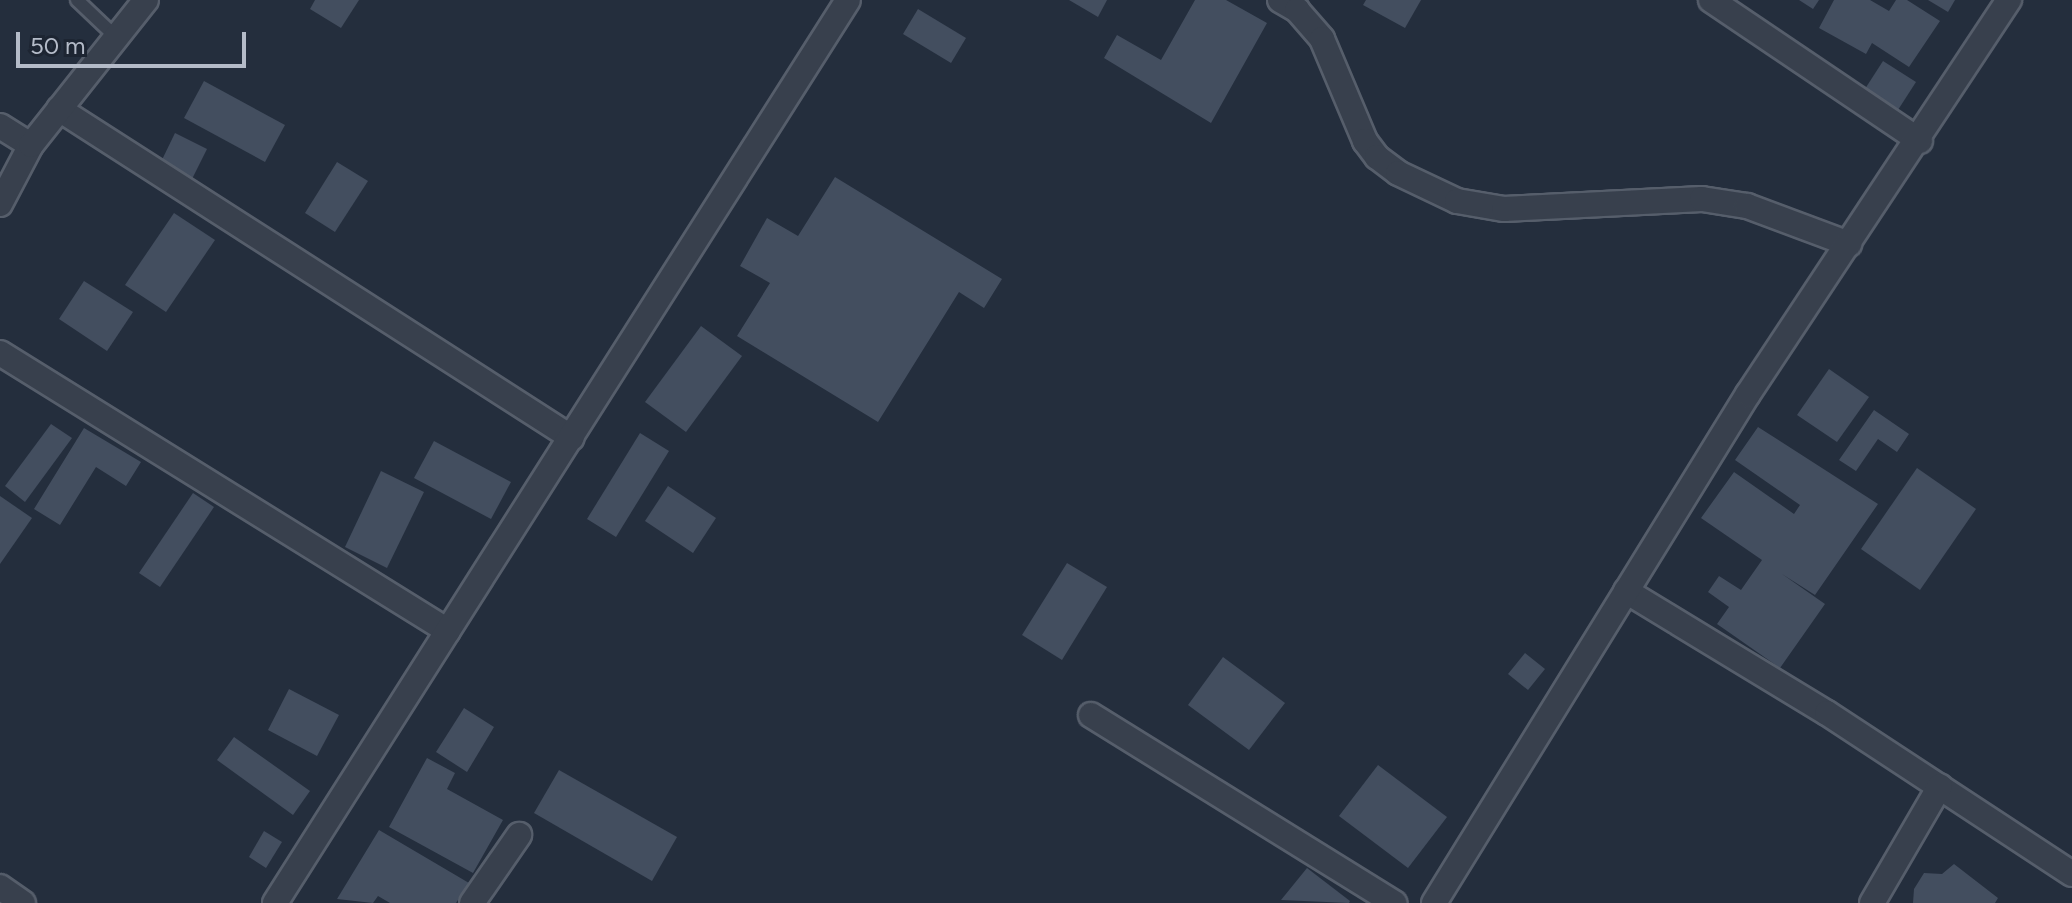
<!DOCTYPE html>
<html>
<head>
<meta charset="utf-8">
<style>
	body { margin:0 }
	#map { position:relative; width:2072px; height:903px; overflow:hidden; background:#242e3d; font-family:Figtree,sans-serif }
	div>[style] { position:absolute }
	.building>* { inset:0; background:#434e5f }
	.roads { filter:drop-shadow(2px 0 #565e6b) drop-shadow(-2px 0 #565e6b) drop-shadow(0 2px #565e6b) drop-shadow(0 -2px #565e6b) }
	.service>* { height:12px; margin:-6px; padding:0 6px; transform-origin:6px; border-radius:6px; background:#38404d }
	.minor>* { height:24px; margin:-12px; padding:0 12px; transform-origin:12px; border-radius:12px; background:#38404d }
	span { translate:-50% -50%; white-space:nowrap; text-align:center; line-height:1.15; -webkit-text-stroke:8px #1d2532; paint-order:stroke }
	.scale { position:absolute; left:16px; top:32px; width:230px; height:36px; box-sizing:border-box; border:4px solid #b4bbc8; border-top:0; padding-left:10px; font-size:24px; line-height:28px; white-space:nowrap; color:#b4bbc8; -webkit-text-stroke:6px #1d2532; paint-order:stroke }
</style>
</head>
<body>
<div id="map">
	<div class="building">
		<i style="clip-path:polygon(315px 0,359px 0,341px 28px,310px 9px)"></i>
		<i style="clip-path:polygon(1069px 0,1107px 0,1098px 17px)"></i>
		<i style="clip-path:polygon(1195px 0,1226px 0,1267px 23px,1211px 123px,1104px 58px,1117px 35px,1161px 60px)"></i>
		<i style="clip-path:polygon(1366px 0,1421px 0,1405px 28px,1363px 5px)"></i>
		<i style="clip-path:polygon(1799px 0,1819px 0,1813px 9px)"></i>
		<i style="clip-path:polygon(1834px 0,1870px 0,1889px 11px,1896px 0,1907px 0,1940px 21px,1909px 67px,1872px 43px,1866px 54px,1819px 28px)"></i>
		<i style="clip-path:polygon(1928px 0,1955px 0,1948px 12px)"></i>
		<i style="clip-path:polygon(918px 9px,966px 38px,951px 63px,903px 34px)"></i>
		<i style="clip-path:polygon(1883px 61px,1916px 82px,1896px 113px,1863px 92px)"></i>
		<i style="clip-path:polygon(204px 81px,285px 125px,265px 162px,184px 118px)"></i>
		<i style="clip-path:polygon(175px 133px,207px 149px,191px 181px,159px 166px)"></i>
		<i style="clip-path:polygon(337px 162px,368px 181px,335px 232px,305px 213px)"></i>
		<i style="clip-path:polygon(835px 177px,1002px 279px,984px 308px,959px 292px,878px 422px,737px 336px,770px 283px,740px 266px,767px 218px,798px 236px)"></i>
		<i style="clip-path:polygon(174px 213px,215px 240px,166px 312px,125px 285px)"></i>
		<i style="clip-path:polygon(84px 281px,133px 312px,107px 351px,59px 319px)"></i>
		<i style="clip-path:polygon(701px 326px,742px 356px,686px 432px,645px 402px)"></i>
		<i style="clip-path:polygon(1829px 369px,1869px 397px,1837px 442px,1797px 415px)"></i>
		<i style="clip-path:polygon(1874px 410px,1909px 434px,1897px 452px,1878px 439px,1856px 471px,1839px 460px)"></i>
		<i style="clip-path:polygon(51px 424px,72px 438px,25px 502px,5px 486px)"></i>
		<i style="clip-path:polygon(1758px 427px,1878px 504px,1815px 595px,1782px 574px,1825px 604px,1780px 668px,1717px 624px,1729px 607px,1708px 592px,1719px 576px,1741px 590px,1762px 560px,1701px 518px,1734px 472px,1794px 514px,1800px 505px,1735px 460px)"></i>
		<i style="clip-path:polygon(84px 428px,141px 462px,126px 486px,96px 467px,60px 525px,34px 509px)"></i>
		<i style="clip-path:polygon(640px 433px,669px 451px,616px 537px,587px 519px)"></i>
		<i style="clip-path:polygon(434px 441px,511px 482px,491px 519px,414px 478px)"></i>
		<i style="clip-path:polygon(1917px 468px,1976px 509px,1920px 590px,1861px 549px)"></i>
		<i style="clip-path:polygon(381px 471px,424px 492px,387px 568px,345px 547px)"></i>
		<i style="clip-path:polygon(668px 486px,716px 518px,693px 553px,645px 521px)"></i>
		<i style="clip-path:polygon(193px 493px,214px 507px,160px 587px,139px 573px)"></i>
		<i style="clip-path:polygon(0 496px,32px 518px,0 564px)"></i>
		<i style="clip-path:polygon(1067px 563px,1107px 587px,1062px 660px,1022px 635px)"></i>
		<i style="clip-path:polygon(1525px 653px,1545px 669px,1528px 690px,1508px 674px)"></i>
		<i style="clip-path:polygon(1223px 657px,1285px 703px,1249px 750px,1188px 705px)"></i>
		<i style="clip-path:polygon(289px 689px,339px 715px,317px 756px,268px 730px)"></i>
		<i style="clip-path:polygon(464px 708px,494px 727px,467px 772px,436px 752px)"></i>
		<i style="clip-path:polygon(234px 737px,310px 791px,293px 815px,217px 760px)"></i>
		<i style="clip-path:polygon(427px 758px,455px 773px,447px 789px,503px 820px,473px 873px,389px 827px)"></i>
		<i style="clip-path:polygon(1378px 765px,1447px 817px,1408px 868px,1339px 816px)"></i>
		<i style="clip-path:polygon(559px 770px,677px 837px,652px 881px,534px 813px)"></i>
		<i style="clip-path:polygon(379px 830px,469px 883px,456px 903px,390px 903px,378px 896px,373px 903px,337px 899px)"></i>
		<i style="clip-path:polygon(264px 831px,282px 842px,266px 868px,249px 857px)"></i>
		<i style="clip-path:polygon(1954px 864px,1998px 898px,1995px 903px,1913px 903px,1914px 889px,1924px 873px,1942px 874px)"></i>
		<i style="clip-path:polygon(1307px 868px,1350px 901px,1349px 903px,1281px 900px)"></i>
	</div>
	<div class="roads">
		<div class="service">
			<i style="left:77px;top:0;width:54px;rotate:43.5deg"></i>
		</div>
		<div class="minor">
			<i style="left:1280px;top:0;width:20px;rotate:30deg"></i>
			<i style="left:1297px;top:10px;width:38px;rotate:49deg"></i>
			<i style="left:1322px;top:39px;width:111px;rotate:67.1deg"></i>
			<i style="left:1365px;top:141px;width:20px;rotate:53deg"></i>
			<i style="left:1377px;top:157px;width:26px;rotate:37deg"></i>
			<i style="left:1398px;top:173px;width:65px;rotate:25.4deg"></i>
			<i style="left:1457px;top:201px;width:48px;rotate:9.7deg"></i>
			<i style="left:1504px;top:209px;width:198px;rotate:-2.9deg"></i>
			<i style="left:1702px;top:199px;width:46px;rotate:8.8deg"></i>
			<i style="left:1747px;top:206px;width:109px;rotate:20.4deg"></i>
			<i style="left:1711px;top:0;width:252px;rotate:34deg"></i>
			<i style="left:59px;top:109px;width:609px;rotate:32.67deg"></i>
			<i style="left:0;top:126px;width:36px;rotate:32deg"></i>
			<i style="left:0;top:204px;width:67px;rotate:-62.3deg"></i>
			<i style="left:31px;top:145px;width:185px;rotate:-51.6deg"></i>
			<i style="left:0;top:353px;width:527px;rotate:31.82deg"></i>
			<i style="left:1626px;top:591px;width:235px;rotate:31.3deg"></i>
			<i style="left:1827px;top:713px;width:293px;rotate:33.3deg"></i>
			<i style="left:1091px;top:715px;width:357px;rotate:31.8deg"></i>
			<i style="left:0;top:887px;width:28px;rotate:35deg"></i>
			<i style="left:275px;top:903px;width:1069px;rotate:-57.6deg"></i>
			<i style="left:472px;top:903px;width:83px;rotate:-55.3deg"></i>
			<i style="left:1434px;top:903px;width:598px;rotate:-58.33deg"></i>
			<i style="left:1748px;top:394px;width:473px;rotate:-56.5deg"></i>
			<i style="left:1872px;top:903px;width:135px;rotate:-59.8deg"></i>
		</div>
	</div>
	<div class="scale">50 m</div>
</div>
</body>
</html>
